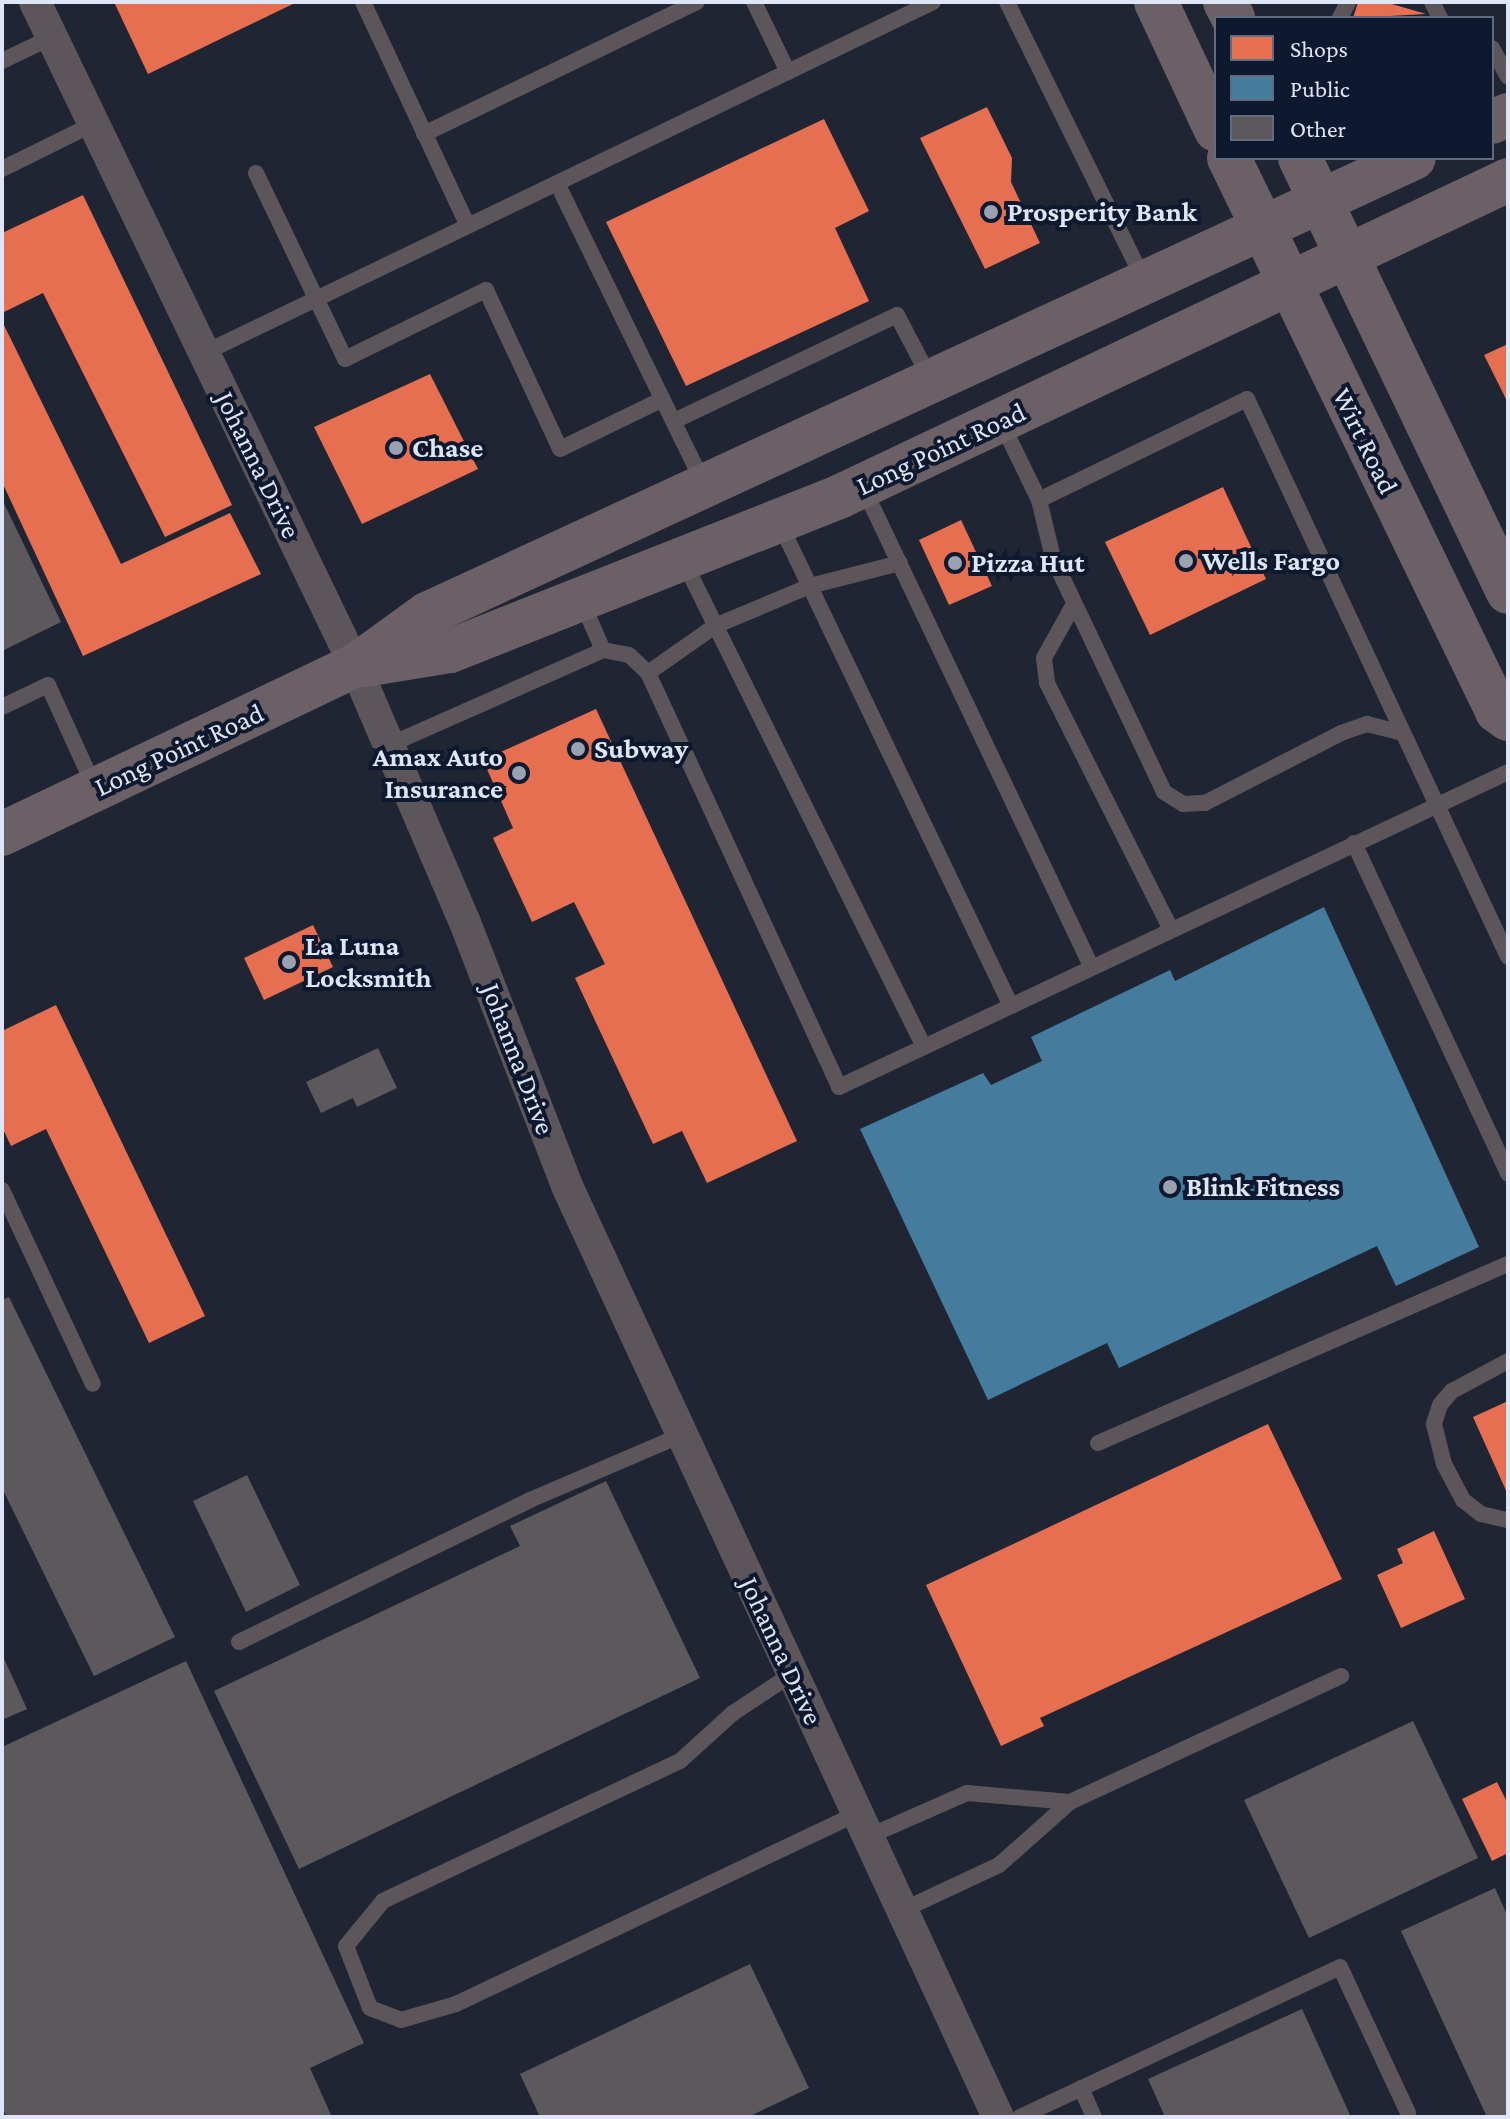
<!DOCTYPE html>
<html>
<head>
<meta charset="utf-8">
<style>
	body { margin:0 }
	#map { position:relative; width:1510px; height:2119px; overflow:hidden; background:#1f2532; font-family:"Crimson Pro",serif }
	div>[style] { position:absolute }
	.shops>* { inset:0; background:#e76f51 }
	.public>* { inset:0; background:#457b9d }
	.building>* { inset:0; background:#5c585b }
	.service>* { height:16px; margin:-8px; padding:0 8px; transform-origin:8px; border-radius:8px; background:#5c555a }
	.minor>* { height:32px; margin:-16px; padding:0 16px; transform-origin:16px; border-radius:16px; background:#5c555a }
	.secondary>* { height:44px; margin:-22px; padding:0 22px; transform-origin:22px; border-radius:22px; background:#6a6066 }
	.dots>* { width:22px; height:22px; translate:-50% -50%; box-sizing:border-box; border:4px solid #0e182f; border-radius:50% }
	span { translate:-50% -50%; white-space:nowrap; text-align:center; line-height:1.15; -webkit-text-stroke:8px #0e182f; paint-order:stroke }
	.poi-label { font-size:28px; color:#dde5f6; font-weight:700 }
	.left { translate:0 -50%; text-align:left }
	.right { translate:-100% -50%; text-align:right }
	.street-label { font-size:28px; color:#dde5f6 }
	.frame { position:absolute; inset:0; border:4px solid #dde5f6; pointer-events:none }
	.legend { position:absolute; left:1214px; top:16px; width:280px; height:144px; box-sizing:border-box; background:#0e182f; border:2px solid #616a7f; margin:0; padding:10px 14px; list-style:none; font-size:24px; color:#dde5f6 }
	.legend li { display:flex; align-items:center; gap:16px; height:40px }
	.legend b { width:40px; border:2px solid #616a7f }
</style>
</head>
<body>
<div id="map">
	<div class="shops">
		<i style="clip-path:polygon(114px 2px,297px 2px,148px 74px)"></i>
		<i style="clip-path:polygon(1358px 2px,1385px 2px,1426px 14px,1353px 18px)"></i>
		<i style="clip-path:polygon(987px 107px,1012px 158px,1011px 182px,1040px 243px,985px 269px,920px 138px)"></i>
		<i style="clip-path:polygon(824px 119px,869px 211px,835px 228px,869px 301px,686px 386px,606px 222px)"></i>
		<i style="clip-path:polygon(83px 195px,232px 505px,165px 537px,43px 293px,2px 313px,2px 233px)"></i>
		<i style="clip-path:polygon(2px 321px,121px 564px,230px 513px,261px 574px,83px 656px,2px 482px)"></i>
		<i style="clip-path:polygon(1508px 344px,1508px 403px,1484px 355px)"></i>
		<i style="clip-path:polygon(430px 374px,478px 469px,362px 524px,314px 427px)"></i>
		<i style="clip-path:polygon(1223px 487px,1266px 579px,1150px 635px,1105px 542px)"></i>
		<i style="clip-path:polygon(961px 520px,992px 586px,949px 605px,919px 540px)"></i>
		<i style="clip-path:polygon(596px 709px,797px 1141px,707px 1183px,682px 1131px,653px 1144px,575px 978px,605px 964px,574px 902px,532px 922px,493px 838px,513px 828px,483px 760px)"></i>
		<i style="clip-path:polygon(313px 925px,333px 967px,264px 1000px,244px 958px)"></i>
		<i style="clip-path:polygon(56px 1005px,205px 1316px,149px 1343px,46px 1129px,11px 1146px,2px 1127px,2px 1031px)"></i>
		<i style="clip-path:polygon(1508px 1401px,1508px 1495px,1473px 1417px)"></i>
		<i style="clip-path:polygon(1268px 1424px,1342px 1579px,1040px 1718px,1044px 1726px,1001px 1746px,926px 1585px)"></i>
		<i style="clip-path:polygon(1434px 1531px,1465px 1599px,1401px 1628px,1377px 1575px,1403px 1563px,1397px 1549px)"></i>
		<i style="clip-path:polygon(1497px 1782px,1508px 1804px,1508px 1853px,1492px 1861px,1462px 1799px)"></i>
	</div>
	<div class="public">
		<i style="clip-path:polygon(1324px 907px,1479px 1247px,1396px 1286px,1377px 1246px,1119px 1368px,1107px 1343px,988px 1400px,860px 1129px,983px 1073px,991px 1085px,1042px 1061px,1031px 1037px,1170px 970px,1175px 981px)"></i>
	</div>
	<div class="building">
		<i style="clip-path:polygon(2px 499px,61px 622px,2px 651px)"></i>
		<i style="clip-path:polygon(378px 1048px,397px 1088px,357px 1107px,353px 1098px,321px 1113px,306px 1082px)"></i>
		<i style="clip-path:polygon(9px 1297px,175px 1637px,94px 1676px,2px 1488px,2px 1300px)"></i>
		<i style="clip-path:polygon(247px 1475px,300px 1585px,246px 1612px,193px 1501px)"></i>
		<i style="clip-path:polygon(606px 1481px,700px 1678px,299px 1869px,214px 1691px,520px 1546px,510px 1526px)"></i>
		<i style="clip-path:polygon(2px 1654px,27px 1709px,2px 1720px)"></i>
		<i style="clip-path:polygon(186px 1661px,364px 2043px,310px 2068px,332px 2117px,7px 2117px,2px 2107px,2px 1747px)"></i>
		<i style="clip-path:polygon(1413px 1721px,1478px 1858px,1309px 1938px,1244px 1800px)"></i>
		<i style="clip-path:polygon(1495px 1888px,1508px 1917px,1508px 2117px,1487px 2117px,1401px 1931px)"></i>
		<i style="clip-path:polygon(750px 1964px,809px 2088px,748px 2117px,540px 2117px,520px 2074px)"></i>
		<i style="clip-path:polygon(1302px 2009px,1351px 2117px,1165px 2117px,1148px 2079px)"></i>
	</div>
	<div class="service">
		<i style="left:363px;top:2px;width:247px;rotate:64.9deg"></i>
		<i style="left:754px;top:2px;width:78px;rotate:64.1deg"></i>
		<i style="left:1007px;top:2px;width:311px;rotate:63.8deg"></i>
		<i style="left:1432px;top:2px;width:18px;rotate:63deg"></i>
		<i style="left:1340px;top:18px;width:18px;rotate:-63deg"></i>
		<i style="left:1492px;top:48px;width:33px;rotate:61deg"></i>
		<i style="left:2px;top:61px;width:55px;rotate:-25.6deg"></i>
		<i style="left:424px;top:134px;width:303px;rotate:-25.8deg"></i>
		<i style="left:2px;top:169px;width:102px;rotate:-26.3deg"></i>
		<i style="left:256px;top:173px;width:206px;rotate:64.4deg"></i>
		<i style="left:345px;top:359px;width:157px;rotate:-26.1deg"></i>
		<i style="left:486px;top:290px;width:175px;rotate:65deg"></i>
		<i style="left:560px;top:449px;width:114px;rotate:-25.9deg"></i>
		<i style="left:557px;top:183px;width:335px;rotate:64deg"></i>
		<i style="left:204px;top:353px;width:809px;rotate:-25.71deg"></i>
		<i style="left:674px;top:421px;width:247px;rotate:-25.4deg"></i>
		<i style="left:897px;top:315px;width:73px;rotate:62.4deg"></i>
		<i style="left:1001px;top:422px;width:87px;rotate:64deg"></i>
		<i style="left:1039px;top:500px;width:231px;rotate:-25.9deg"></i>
		<i style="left:1247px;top:399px;width:616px;rotate:64.93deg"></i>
		<i style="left:864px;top:489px;width:530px;rotate:64.55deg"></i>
		<i style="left:1039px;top:500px;width:60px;rotate:76.4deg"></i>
		<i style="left:1053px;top:558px;width:259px;rotate:64.6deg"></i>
		<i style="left:1164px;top:792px;width:22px;rotate:32deg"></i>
		<i style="left:1183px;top:804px;width:22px;rotate:-3deg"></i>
		<i style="left:1205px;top:803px;width:153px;rotate:-27.2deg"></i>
		<i style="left:1341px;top:733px;width:28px;rotate:-19deg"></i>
		<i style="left:1367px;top:724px;width:37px;rotate:14deg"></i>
		<i style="left:779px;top:522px;width:537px;rotate:64.39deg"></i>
		<i style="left:684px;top:562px;width:541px;rotate:63.67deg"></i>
		<i style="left:900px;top:563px;width:93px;rotate:165.7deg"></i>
		<i style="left:810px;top:586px;width:103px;rotate:157.2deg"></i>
		<i style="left:715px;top:626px;width:82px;rotate:145deg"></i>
		<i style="left:648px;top:673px;width:456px;rotate:65.2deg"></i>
		<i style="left:839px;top:1087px;width:739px;rotate:-25.21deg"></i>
		<i style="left:582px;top:602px;width:52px;rotate:66.4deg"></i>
		<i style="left:1074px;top:604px;width:62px;rotate:119.1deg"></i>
		<i style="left:1044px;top:658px;width:25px;rotate:83deg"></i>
		<i style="left:1047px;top:683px;width:276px;rotate:63.3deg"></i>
		<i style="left:2px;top:707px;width:51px;rotate:-25.6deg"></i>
		<i style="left:48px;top:685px;width:113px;rotate:65.5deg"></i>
		<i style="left:389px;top:745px;width:234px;rotate:-23.9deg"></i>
		<i style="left:603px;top:650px;width:26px;rotate:11deg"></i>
		<i style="left:629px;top:655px;width:26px;rotate:43deg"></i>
		<i style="left:1354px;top:843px;width:365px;rotate:65deg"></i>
		<i style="left:2px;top:1190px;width:214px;rotate:64.9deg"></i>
		<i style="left:1508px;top:1361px;width:64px;rotate:151.8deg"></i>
		<i style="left:1452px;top:1391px;width:18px;rotate:131deg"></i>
		<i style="left:1440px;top:1405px;width:20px;rotate:108deg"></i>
		<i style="left:1434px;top:1424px;width:41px;rotate:76deg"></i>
		<i style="left:1444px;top:1464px;width:41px;rotate:62.2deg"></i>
		<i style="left:1463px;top:1500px;width:23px;rotate:38deg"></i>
		<i style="left:1481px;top:1514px;width:28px;rotate:13deg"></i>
		<i style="left:1098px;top:1443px;width:447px;rotate:-23.6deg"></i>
		<i style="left:239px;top:1642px;width:324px;rotate:-26deg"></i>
		<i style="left:530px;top:1500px;width:165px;rotate:-23.2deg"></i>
		<i style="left:792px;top:1674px;width:71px;rotate:146.5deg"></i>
		<i style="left:733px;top:1713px;width:72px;rotate:137.8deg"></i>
		<i style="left:680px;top:1761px;width:328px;rotate:154.8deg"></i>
		<i style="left:383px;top:1901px;width:58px;rotate:129.4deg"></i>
		<i style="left:346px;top:1946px;width:66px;rotate:68.8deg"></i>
		<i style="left:370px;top:2008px;width:33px;rotate:21deg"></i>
		<i style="left:401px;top:2020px;width:57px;rotate:-16.2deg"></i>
		<i style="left:456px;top:2004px;width:443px;rotate:-25.4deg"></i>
		<i style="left:1070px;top:1802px;width:299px;rotate:-24.9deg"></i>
		<i style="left:867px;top:1837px;width:109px;rotate:-23.7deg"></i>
		<i style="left:967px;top:1793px;width:103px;rotate:5deg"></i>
		<i style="left:1070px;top:1802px;width:95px;rotate:138.4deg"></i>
		<i style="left:999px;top:1865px;width:108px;rotate:154.9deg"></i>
		<i style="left:1081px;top:2088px;width:32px;rotate:66deg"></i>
		<i style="left:1020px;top:2117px;width:353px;rotate:-25.1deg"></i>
		<i style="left:1340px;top:1967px;width:161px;rotate:65deg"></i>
	</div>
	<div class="minor">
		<i style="left:35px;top:2px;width:737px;rotate:64.27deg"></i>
		<i style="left:355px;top:666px;width:276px;rotate:66.8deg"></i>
		<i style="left:464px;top:920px;width:285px;rotate:68.8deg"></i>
		<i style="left:567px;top:1186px;width:1026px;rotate:65.16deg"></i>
	</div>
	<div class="secondary">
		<i style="left:1156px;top:2px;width:141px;rotate:64.9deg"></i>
		<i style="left:1225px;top:2px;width:18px;rotate:63deg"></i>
		<i style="left:1492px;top:122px;width:17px;rotate:-24deg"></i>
		<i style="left:1229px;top:158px;width:615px;rotate:64.14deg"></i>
		<i style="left:1497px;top:711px;width:14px;rotate:36deg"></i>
		<i style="left:1300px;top:158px;width:481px;rotate:64.4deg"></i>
		<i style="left:364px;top:665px;width:87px;rotate:-9.2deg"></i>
		<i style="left:450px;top:651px;width:421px;rotate:-21.6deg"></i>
		<i style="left:841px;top:496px;width:738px;rotate:-25.35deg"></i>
		<i style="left:2px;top:834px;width:391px;rotate:-25.5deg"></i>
		<i style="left:355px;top:666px;width:89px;rotate:-35.8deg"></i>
		<i style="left:427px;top:614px;width:1087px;rotate:-24.8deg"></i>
	</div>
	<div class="dots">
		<i style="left:991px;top:212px;background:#9aa2b1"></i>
		<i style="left:396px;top:448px;background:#9aa2b1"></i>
		<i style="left:1186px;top:561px;background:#9aa2b1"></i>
		<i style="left:955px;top:563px;background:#9aa2b1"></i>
		<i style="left:578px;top:749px;background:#9aa2b1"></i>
		<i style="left:519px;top:773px;background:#9aa2b1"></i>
		<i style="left:289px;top:962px;background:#9aa2b1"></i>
		<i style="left:1170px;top:1187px;background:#9aa2b1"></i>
	</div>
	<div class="poi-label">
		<span class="left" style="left:1007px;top:212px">Prosperity Bank</span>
		<span class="left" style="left:412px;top:448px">Chase</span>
		<span class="left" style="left:1202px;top:561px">Wells Fargo</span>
		<span class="left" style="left:971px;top:563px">Pizza Hut</span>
		<span class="left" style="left:594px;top:749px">Subway</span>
		<span class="right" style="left:503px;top:773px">Amax Auto<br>Insurance</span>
		<span class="left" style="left:305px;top:962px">La Luna<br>Locksmith</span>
		<span class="left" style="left:1186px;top:1187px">Blink Fitness</span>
	</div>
	<div class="street-label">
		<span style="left:1365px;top:441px;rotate:64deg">Wirt Road</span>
		<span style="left:941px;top:449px;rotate:-25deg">Long Point Road</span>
		<span style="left:258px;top:465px;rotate:64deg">Johanna Drive</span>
		<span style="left:179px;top:750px;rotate:-25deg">Long Point Road</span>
		<span style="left:518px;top:1059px;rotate:69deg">Johanna Drive</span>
		<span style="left:781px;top:1651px;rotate:65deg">Johanna Drive</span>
	</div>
	<div class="frame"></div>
	<ul class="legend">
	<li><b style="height:22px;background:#e76f51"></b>Shops</li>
	<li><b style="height:22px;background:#457b9d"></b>Public</li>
	<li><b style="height:22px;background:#5c585b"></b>Other</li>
	</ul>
</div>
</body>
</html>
